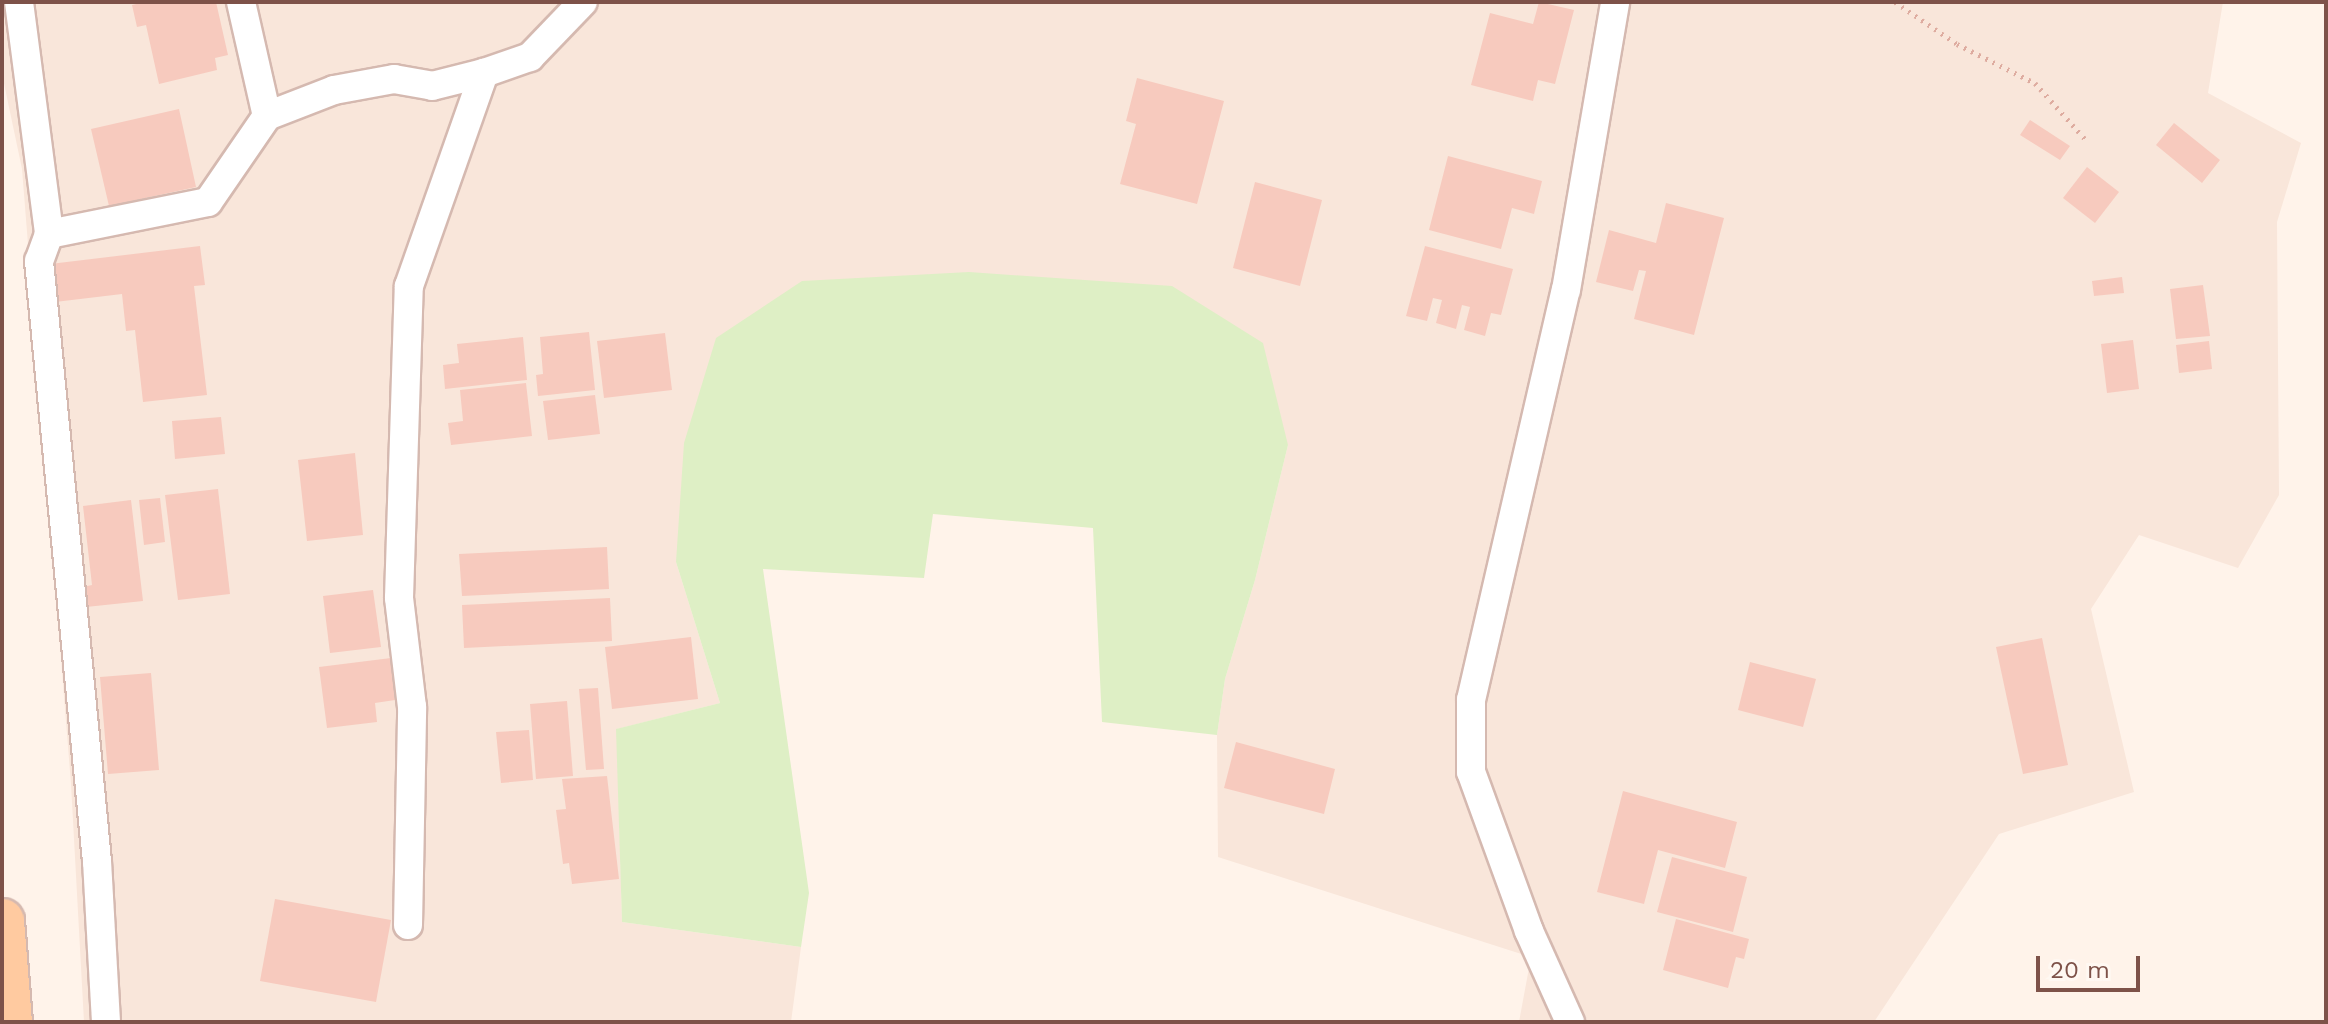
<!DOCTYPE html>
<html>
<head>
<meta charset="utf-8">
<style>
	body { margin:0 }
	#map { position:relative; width:2328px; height:1024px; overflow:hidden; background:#fff3ea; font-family:"Work Sans",sans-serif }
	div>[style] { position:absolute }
	.residential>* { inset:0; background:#f9e6da }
	.green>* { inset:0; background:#deefc5 }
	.building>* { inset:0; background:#f7cabe }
	.path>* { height:5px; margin-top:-2.5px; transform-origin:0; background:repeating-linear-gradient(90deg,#deaca0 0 2px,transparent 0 8px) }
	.roads { filter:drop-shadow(2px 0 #d5b9b0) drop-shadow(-2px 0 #d5b9b0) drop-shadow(0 2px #d5b9b0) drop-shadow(0 -2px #d5b9b0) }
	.street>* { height:28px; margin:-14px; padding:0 14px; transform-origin:14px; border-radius:14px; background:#fff }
	.primary>* { height:44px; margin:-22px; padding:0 22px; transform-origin:22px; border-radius:22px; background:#ffcaa0 }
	span { translate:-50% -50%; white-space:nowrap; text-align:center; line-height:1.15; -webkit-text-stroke:8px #fff8f2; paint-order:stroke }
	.frame { position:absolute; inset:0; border:4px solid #7e5249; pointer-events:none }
	.scale { position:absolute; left:2036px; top:956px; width:104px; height:36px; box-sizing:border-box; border:4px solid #7e5249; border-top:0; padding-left:10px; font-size:24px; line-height:28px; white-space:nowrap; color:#7e5249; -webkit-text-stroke:6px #fff8f2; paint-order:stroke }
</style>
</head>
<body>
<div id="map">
	<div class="residential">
		<i style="clip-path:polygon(2px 2px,2223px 2px,2208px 93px,2301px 143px,2277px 222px,2279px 495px,2238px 568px,2139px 535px,2091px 609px,2134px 792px,1999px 834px,1874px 1022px,1519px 1022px,1531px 957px,1218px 857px,1217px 735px,1225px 679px,1255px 580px,1288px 445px,676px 562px,720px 703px,617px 729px,622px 922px,801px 947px,791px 1022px,84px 1022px,71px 784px,22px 169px,2px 74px)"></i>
	</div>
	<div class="green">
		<i style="clip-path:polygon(969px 272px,1172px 286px,1263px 343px,1288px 445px,1255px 580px,1225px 679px,1217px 735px,1102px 722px,1093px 528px,933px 514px,924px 578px,763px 569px,809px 893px,801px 947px,622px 922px,616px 729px,720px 703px,676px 562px,684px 443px,716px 338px,802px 281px)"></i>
	</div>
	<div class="building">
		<i style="clip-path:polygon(145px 2px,216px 2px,228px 55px,215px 58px,217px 70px,159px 84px,146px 25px,137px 27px,132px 5px)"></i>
		<i style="clip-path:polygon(1539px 2px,1574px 10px,1555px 84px,1538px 80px,1533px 101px,1471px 85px,1490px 13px,1533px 24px)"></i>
		<i style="clip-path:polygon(1137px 78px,1224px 101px,1197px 204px,1120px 184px,1136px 124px,1126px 121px)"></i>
		<i style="clip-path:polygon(179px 109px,196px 187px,109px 206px,91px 129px)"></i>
		<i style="clip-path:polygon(2030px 120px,2070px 146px,2060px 160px,2020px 135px)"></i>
		<i style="clip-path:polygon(2174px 123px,2220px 160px,2202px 183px,2156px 145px)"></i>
		<i style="clip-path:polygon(1448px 156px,1542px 181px,1534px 214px,1512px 208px,1501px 249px,1429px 230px)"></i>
		<i style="clip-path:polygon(2087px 167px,2119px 192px,2095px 223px,2063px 198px)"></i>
		<i style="clip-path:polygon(1255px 182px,1322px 200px,1300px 286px,1233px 268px)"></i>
		<i style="clip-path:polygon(1666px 203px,1724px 218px,1694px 335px,1634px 319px,1646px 271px,1639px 270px,1633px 291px,1596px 282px,1609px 230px,1656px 243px)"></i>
		<i style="clip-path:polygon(200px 246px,205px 285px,194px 286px,207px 395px,143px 402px,135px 330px,126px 331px,122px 294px,55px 302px,50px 264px)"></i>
		<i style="clip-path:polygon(1425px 246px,1513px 269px,1501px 315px,1491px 313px,1485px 336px,1464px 330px,1470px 307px,1462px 305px,1456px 329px,1436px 323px,1442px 300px,1433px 298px,1427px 321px,1406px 316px)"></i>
		<i style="clip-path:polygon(2122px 277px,2124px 293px,2094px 296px,2092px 281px)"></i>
		<i style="clip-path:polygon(2203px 285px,2210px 336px,2176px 339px,2170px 289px)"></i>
		<i style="clip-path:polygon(589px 332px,595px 390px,538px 396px,536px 375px,543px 374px,540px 337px)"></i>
		<i style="clip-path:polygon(665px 333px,672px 390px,604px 398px,597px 341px)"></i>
		<i style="clip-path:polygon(523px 337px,527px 380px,445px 389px,443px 365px,459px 363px,457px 344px)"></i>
		<i style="clip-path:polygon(2133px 340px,2139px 389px,2107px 393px,2101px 344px)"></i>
		<i style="clip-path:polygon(2209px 341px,2212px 369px,2179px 373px,2176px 345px)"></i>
		<i style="clip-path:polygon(526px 383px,532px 436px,451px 445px,448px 423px,463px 421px,460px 390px)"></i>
		<i style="clip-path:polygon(595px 395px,600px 434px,548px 440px,543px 401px)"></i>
		<i style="clip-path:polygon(221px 417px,225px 454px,175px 459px,172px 421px)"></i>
		<i style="clip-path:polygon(355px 453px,363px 535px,307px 541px,298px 460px)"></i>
		<i style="clip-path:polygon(218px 489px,230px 594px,178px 600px,165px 495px)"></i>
		<i style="clip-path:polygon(160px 498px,165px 542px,144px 545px,139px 500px)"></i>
		<i style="clip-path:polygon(131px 500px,143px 601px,86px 607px,83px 587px,92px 585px,83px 506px)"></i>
		<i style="clip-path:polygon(607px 547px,609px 589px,462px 596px,459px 554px)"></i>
		<i style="clip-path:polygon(373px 590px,381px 647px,330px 653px,323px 596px)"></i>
		<i style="clip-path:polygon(610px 598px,612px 641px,464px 648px,462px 605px)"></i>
		<i style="clip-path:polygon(691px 637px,698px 699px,612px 709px,605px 647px)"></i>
		<i style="clip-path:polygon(2042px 638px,2068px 765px,2023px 774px,1996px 647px)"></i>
		<i style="clip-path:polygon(391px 658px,395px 700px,375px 703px,377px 722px,327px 728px,319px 667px)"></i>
		<i style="clip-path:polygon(1750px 662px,1816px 679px,1803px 727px,1738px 710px)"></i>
		<i style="clip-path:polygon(151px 673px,159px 770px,108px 774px,100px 677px)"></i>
		<i style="clip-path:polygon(598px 688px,604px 769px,586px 770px,579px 689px)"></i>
		<i style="clip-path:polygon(567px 701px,573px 776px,536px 779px,530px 704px)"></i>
		<i style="clip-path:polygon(529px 730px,533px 780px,501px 783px,496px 732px)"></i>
		<i style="clip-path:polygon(1236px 742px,1335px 769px,1324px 814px,1224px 788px)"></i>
		<i style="clip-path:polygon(607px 776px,619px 879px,572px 884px,569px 863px,563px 864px,556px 810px,566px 809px,562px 779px)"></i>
		<i style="clip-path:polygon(1623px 791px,1737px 822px,1725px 868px,1658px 850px,1644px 904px,1597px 892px)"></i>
		<i style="clip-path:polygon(1672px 857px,1747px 877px,1733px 932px,1657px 912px)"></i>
		<i style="clip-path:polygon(275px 899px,391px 920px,376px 1002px,260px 981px)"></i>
		<i style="clip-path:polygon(1676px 919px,1749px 939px,1744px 959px,1736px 957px,1728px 988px,1663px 970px)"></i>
	</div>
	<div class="path">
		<i style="left:1895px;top:2px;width:75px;rotate:34.1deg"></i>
		<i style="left:1957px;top:44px;width:87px;rotate:26.6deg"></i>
		<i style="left:2035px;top:83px;width:75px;rotate:48.2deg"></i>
	</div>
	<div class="roads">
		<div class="street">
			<i style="left:19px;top:2px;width:234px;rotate:82.6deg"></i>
			<i style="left:49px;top:234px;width:29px;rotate:110deg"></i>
			<i style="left:39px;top:261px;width:603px;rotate:84.48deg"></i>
			<i style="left:97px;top:861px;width:161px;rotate:86.8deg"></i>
			<i style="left:241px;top:2px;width:117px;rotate:77.2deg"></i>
			<i style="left:49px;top:234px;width:162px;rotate:-11.4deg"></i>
			<i style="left:208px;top:202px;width:104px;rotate:-55.5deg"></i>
			<i style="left:267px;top:116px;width:72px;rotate:-21.2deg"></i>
			<i style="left:334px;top:90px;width:61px;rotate:-10.4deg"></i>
			<i style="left:394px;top:79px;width:39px;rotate:10deg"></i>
			<i style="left:432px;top:86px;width:54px;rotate:-14deg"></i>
			<i style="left:484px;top:73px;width:49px;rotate:-19.2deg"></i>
			<i style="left:530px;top:57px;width:76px;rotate:-46.1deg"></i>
			<i style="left:408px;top:925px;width:218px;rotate:-88.9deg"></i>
			<i style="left:412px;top:707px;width:110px;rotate:-96.8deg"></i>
			<i style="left:399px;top:598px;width:312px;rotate:-88.2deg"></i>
			<i style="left:409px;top:286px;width:226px;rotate:-70.6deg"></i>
			<i style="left:1570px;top:1022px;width:100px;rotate:-114.3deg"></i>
			<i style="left:1529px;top:931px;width:169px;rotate:-110deg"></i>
			<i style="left:1471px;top:772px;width:72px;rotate:-90deg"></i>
			<i style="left:1471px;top:700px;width:421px;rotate:-77deg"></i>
			<i style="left:1566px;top:290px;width:292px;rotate:-80.3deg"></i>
		</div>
		<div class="primary">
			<i style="left:2px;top:921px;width:101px;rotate:85.5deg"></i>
		</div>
	</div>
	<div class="frame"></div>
	<div class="scale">20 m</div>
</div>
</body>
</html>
